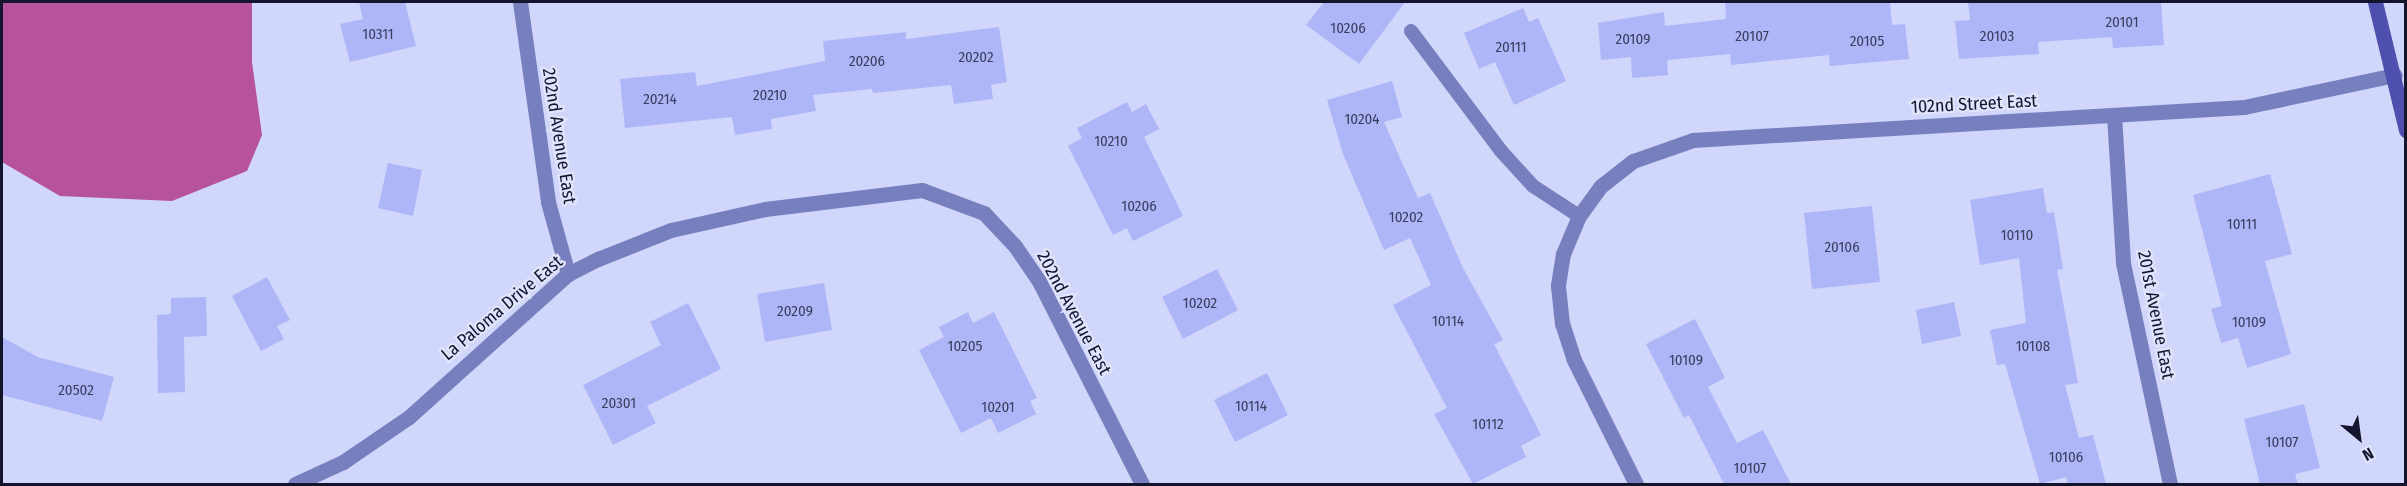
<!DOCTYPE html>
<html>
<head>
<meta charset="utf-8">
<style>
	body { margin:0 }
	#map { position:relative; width:2407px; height:486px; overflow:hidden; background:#d1d6fd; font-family:"Fira Sans Condensed",sans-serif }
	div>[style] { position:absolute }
	.water>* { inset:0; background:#b7529c }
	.building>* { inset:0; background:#aeb6f8 }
	.service>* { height:14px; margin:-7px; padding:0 7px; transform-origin:7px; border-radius:7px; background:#787fbf }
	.minor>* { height:15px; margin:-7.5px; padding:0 7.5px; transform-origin:7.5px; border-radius:7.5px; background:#787fbf }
	.secondary>* { height:15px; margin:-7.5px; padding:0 7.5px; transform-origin:7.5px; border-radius:7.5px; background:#4e4fae }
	span { translate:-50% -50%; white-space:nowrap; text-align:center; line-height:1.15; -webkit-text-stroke:4.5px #e0e4ff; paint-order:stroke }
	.number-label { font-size:15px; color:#3a3d5f }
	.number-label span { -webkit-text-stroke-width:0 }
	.street-label { font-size:18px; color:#14152c }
	.frame { position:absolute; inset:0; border:3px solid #14152c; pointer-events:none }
	.north { position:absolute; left:2329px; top:408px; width:60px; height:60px; -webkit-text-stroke:4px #e0e4ff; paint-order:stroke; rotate:151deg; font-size:16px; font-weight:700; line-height:24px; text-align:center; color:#14152c }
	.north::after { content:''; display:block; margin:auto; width:21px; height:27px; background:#14152c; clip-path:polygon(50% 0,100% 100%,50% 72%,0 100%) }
</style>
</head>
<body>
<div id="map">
	<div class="water">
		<i style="clip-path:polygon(2px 2px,252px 2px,252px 62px,262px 135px,247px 171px,172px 201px,60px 196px,2px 162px)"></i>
	</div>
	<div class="building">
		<i style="clip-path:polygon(359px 2px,405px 2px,416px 46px,350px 62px,340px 24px,363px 19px)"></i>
		<i style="clip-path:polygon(1324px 2px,1405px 2px,1359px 64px,1306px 25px)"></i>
		<i style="clip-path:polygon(1725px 2px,1890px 2px,1892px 25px,1905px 24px,1909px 59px,1830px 66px,1829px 55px,1731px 65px,1730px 54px,1667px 60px,1668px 75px,1632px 78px,1631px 57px,1601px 60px,1598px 23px,1664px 12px,1665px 26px,1726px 19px)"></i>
		<i style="clip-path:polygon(1968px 2px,2161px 2px,2164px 45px,2113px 48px,2112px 37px,2038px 42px,2039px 54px,1959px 59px,1955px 21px,1970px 20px)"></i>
		<i style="clip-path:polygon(1523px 8px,1529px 22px,1538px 18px,1566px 81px,1514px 105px,1495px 62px,1479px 69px,1464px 33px)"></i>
		<i style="clip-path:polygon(999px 27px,1007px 82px,991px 85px,993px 99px,954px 104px,951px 85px,873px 93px,872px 89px,813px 95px,816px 111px,771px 119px,772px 129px,735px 135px,732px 117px,625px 128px,620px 79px,695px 72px,697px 86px,825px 61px,823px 41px,906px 32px,906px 39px)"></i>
		<i style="clip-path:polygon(1392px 81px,1402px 117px,1384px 122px,1418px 198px,1430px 193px,1463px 268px,1503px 340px,1494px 344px,1541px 435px,1521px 446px,1526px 457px,1473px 484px,1434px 414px,1447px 408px,1393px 305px,1431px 285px,1410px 238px,1384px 250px,1343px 154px,1327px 100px)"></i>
		<i style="clip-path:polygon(1127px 102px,1132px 112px,1146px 104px,1159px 129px,1144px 137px,1183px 216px,1133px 241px,1127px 228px,1113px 235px,1068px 146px,1082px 138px,1077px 128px)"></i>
		<i style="clip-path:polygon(388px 163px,422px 170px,413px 216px,378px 208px)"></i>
		<i style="clip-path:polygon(2270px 174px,2292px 254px,2265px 261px,2291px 354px,2247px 368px,2238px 338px,2221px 343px,2211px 309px,2222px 306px,2193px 195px)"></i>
		<i style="clip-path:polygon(2043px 188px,2047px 213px,2054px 212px,2063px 269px,2057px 270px,2078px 383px,2065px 385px,2079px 438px,2093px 435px,2106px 484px,2068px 484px,2066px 477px,2040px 484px,2005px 364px,1997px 365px,1990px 330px,2026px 323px,2019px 258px,1980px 265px,1970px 200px)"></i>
		<i style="clip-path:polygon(1872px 206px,1880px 282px,1812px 289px,1804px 213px)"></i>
		<i style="clip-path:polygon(1217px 269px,1238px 310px,1183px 339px,1162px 297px)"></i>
		<i style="clip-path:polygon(267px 277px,290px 320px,277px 326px,284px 339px,261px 351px,232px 296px)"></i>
		<i style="clip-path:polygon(824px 283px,832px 330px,765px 342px,757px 294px)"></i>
		<i style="clip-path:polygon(206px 297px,207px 336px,184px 337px,185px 392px,158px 393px,157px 315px,171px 314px,171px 298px)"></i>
		<i style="clip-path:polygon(1954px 302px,1961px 336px,1922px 344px,1916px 310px)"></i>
		<i style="clip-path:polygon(688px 303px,721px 369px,647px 406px,656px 423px,613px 445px,583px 385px,661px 345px,650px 322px)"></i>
		<i style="clip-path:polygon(968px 312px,973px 323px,994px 312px,1037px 398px,1030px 401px,1036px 414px,998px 433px,991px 418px,961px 433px,919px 350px,944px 337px,939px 327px)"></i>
		<i style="clip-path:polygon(1695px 319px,1725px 378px,1708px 387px,1737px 443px,1763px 430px,1791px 484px,1724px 484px,1689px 415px,1684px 418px,1646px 344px)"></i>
		<i style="clip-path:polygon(2px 337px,38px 357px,114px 377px,102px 421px,2px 395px)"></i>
		<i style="clip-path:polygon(1267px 373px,1288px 415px,1235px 442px,1214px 400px)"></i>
		<i style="clip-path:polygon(2304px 404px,2320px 468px,2295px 474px,2298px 484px,2260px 484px,2244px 419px)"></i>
	</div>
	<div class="service">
		<i style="left:1411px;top:31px;width:150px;rotate:53.1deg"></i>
		<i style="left:1501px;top:151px;width:47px;rotate:47.6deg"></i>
		<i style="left:1533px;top:186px;width:55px;rotate:33.1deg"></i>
	</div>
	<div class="minor">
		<i style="left:520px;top:2px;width:202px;rotate:82deg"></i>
		<i style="left:548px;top:202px;width:75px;rotate:74.5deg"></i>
		<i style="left:2114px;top:115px;width:148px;rotate:86.5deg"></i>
		<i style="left:2123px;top:263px;width:226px;rotate:78deg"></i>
		<i style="left:295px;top:484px;width:53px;rotate:-24.6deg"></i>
		<i style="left:343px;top:462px;width:80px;rotate:-34.3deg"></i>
		<i style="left:409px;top:417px;width:214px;rotate:-42deg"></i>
		<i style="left:568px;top:274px;width:34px;rotate:-27deg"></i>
		<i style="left:598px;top:259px;width:79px;rotate:-21.7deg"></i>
		<i style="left:671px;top:230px;width:96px;rotate:-12.6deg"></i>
		<i style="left:765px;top:209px;width:158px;rotate:-6.9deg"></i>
		<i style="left:922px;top:190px;width:66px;rotate:20.4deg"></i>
		<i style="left:984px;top:213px;width:45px;rotate:46.8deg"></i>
		<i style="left:1015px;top:246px;width:42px;rotate:55.6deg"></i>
		<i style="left:1039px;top:281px;width:228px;rotate:63.1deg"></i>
		<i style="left:1636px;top:484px;width:139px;rotate:-116.6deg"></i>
		<i style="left:1574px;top:360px;width:38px;rotate:-108deg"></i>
		<i style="left:1562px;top:324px;width:39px;rotate:-96deg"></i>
		<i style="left:1558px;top:285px;width:31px;rotate:-81deg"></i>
		<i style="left:1563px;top:254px;width:41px;rotate:-67.2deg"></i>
		<i style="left:1579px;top:216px;width:37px;rotate:-54deg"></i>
		<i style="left:1601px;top:186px;width:41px;rotate:-38deg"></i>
		<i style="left:1633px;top:161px;width:64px;rotate:-19.3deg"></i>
		<i style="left:1693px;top:140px;width:552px;rotate:-3.43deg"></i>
		<i style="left:2244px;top:107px;width:154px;rotate:-12deg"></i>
	</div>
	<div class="secondary">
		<i style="left:2375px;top:2px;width:132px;rotate:76.4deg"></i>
	</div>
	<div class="number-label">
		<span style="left:2122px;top:23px">20101</span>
		<span style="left:1348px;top:29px">10206</span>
		<span style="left:378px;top:35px">10311</span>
		<span style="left:1752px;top:37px">20107</span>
		<span style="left:1997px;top:37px">20103</span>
		<span style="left:1633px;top:40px">20109</span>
		<span style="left:1867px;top:42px">20105</span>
		<span style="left:1511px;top:48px">20111</span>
		<span style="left:976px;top:58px">20202</span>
		<span style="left:867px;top:62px">20206</span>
		<span style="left:770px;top:96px">20210</span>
		<span style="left:660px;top:100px">20214</span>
		<span style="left:1362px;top:120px">10204</span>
		<span style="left:1111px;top:142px">10210</span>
		<span style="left:1139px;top:207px">10206</span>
		<span style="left:1406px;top:218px">10202</span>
		<span style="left:2242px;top:225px">10111</span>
		<span style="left:2017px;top:236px">10110</span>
		<span style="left:1842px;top:248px">20106</span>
		<span style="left:1200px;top:304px">10202</span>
		<span style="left:795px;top:312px">20209</span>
		<span style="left:1448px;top:322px">10114</span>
		<span style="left:2249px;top:323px">10109</span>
		<span style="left:965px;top:347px">10205</span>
		<span style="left:2033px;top:347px">10108</span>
		<span style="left:1686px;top:361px">10109</span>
		<span style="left:76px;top:391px">20502</span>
		<span style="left:619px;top:404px">20301</span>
		<span style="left:1251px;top:407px">10114</span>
		<span style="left:998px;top:408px">10201</span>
		<span style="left:1488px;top:425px">10112</span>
		<span style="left:2282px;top:443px">10107</span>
		<span style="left:2066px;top:458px">10106</span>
		<span style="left:1750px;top:469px">10107</span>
	</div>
	<div class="street-label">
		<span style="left:1974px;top:104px;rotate:-3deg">102nd Street East</span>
		<span style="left:559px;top:136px;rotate:81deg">202nd Avenue East</span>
		<span style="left:502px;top:308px;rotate:-40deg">La Paloma Drive East</span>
		<span style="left:1074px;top:313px;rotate:62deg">202nd Avenue East</span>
		<span style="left:2156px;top:315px;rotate:79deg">201st Avenue East</span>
	</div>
	<div class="frame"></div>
	<div class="north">N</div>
</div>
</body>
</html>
